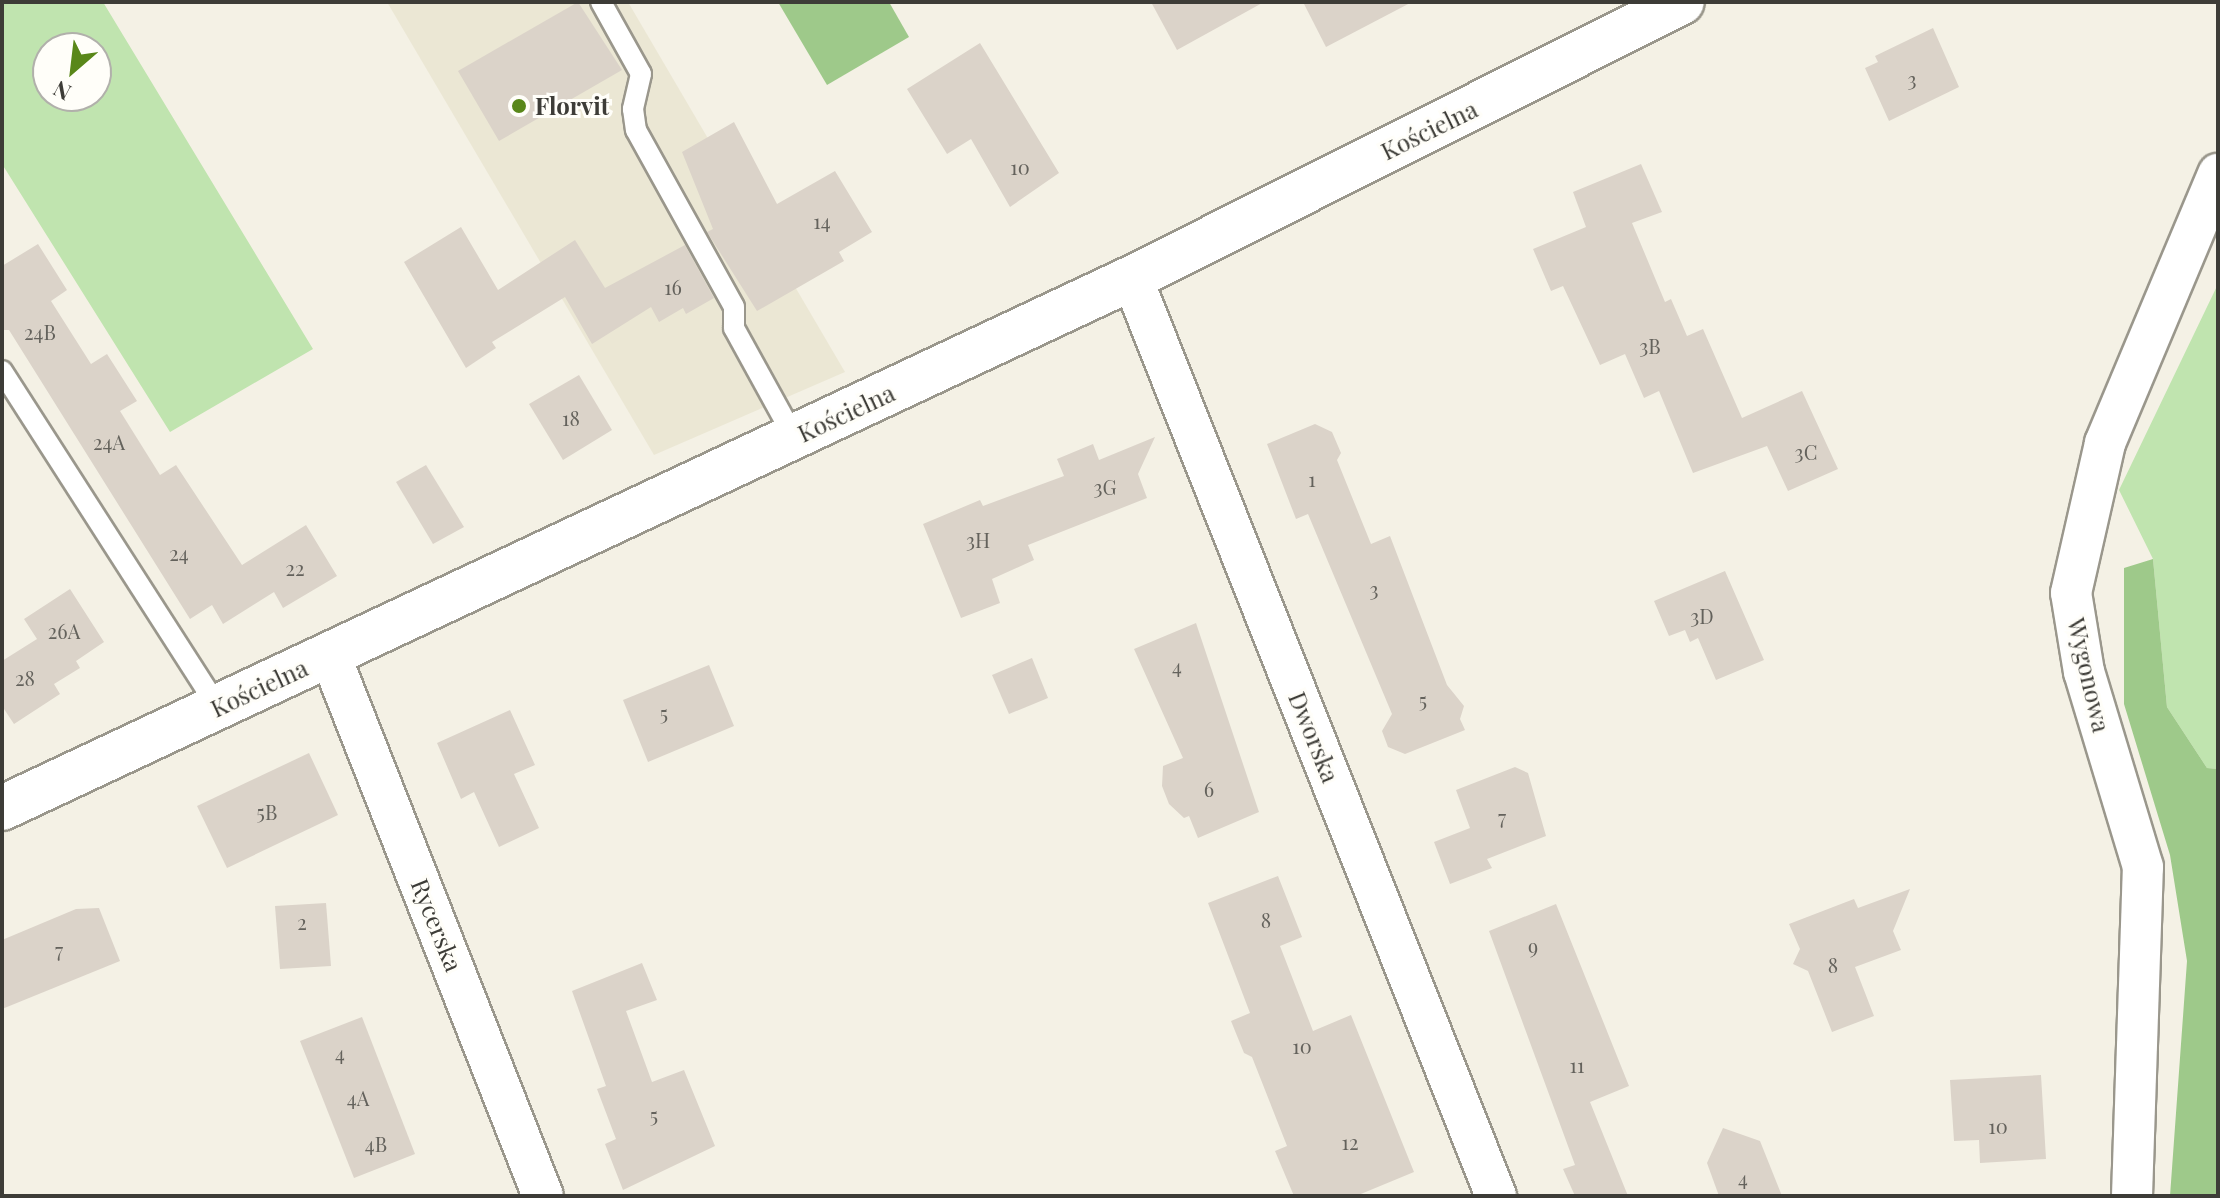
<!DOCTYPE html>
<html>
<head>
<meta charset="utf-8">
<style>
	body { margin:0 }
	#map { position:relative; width:2220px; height:1198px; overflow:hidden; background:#f4f1e5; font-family:"Playfair Display",serif }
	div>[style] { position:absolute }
	.built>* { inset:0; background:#ebe7d4 }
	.green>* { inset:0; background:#c0e4af }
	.forest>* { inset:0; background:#9ec98a }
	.building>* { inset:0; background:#dbd3c9 }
	.roads { filter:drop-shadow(2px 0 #9a978c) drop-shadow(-2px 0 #9a978c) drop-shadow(0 2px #9a978c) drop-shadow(0 -2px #9a978c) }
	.service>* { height:20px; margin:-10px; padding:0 10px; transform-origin:10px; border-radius:10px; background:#fff }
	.minor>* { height:40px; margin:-20px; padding:0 20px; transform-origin:20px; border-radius:20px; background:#fff }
	.tertiary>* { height:44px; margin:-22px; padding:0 22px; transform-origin:22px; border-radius:22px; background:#fff }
	.dots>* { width:22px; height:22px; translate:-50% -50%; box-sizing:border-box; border:4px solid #fffef9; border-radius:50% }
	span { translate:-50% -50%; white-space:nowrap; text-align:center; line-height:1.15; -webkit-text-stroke:6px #fffef9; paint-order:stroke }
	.number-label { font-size:20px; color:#64625c }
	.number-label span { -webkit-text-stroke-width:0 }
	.poi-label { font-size:24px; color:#3d3c37; font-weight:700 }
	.left { translate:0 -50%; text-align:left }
	.street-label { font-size:24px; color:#3d3c37 }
	.frame { position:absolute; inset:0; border:4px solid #3d3c37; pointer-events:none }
	.north { position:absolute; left:32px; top:32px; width:80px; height:80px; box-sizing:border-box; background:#fffef9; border:2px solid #b1b0ab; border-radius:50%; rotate:208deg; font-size:22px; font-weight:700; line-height:32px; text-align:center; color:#3d3c37 }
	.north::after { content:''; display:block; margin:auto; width:28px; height:36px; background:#598719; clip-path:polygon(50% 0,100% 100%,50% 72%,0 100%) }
</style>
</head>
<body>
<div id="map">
	<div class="built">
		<i style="clip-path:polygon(387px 2px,628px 2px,845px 372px,654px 455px)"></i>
	</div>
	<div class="green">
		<i style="clip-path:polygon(evenodd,2px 2px,103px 2px,313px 349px,170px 432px,2px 164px,2px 2px,48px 48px,96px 48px,96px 96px,48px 96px,48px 48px)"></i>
		<i style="clip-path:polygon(2218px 284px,2218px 769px,2207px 768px,2167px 707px,2153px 559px,2119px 490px)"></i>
	</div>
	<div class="forest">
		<i style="clip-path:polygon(778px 2px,889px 2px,909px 37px,827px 85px)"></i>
		<i style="clip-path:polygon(2153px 559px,2167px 707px,2207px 768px,2218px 769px,2218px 1196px,2170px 1196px,2187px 961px,2170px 855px,2124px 704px,2124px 568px)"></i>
	</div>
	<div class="building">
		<i style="clip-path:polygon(578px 2px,622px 70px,499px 141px,458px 71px)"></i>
		<i style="clip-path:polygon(1151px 2px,1264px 2px,1177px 50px)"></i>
		<i style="clip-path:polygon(1303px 2px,1412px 2px,1326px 47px)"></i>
		<i style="clip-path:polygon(1933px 28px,1959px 87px,1889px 121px,1865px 68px,1878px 62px,1875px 56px)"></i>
		<i style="clip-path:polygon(980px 43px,1059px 173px,1010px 207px,971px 139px,947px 154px,907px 89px)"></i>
		<i style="clip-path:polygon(734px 122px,777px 204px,835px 171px,872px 232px,839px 252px,844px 261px,757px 311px,707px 232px,713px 229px,682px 152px)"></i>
		<i style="clip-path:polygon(1641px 164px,1662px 212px,1632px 223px,1665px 302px,1671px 299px,1687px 336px,1703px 329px,1742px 418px,1802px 391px,1838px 469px,1788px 491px,1767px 446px,1693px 473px,1659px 391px,1644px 398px,1625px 354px,1600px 365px,1563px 286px,1551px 291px,1533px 249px,1586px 227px,1573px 192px)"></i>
		<i style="clip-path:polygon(461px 227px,498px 290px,575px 240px,605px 288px,685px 245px,714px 298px,686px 314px,683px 308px,659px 322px,651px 307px,592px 344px,565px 297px,492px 342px,496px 348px,466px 368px,404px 262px)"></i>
		<i style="clip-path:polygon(38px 244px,67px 290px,51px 301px,91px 364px,107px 354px,137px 401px,120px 411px,160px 475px,176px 465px,242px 565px,306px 525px,337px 576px,283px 608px,274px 592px,223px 624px,212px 605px,190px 619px,9px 330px,2px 330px,2px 266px)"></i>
		<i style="clip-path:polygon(579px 375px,612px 430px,563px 460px,529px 404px)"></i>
		<i style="clip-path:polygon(1315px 424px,1332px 432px,1341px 453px,1337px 460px,1371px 544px,1390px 536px,1447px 685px,1464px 706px,1460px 719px,1465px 730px,1405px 754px,1388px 747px,1382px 731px,1392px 714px,1308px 514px,1296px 519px,1267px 444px)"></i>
		<i style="clip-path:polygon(1155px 437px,1138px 474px,1147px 498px,1028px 545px,1034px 560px,992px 579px,1000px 603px,961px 618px,923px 524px,980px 500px,983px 506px,1064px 476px,1057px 459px,1093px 444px,1099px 460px)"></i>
		<i style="clip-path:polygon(426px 465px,464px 527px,433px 544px,396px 482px)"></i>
		<i style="clip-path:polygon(1725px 571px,1764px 660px,1716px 680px,1698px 638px,1690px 642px,1685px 630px,1669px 636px,1654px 601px)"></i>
		<i style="clip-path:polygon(70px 589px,104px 642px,76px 661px,80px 668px,54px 684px,60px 694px,14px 724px,2px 706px,2px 661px,37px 639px,24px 619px)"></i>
		<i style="clip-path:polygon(1196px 623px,1259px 812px,1198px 838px,1189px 816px,1184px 818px,1169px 804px,1162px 786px,1163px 766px,1183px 758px,1134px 649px)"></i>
		<i style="clip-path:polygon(1032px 658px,1048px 698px,1009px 714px,992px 675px)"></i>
		<i style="clip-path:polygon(709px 665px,734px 726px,648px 762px,623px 700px)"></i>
		<i style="clip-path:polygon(510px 710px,535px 765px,514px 774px,539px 828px,499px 847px,474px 792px,461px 799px,437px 743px)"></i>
		<i style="clip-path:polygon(309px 753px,338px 815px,227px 868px,197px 806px)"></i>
		<i style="clip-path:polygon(1515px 767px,1528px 773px,1546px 836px,1487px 859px,1492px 868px,1450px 884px,1434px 842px,1470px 828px,1456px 790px)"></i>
		<i style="clip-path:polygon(1278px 876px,1302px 937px,1280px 946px,1313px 1031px,1351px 1015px,1414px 1172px,1356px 1196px,1294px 1196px,1275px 1151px,1287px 1146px,1252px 1057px,1244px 1053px,1231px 1021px,1250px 1013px,1208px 903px)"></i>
		<i style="clip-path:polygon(1910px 889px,1893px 931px,1901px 950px,1855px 967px,1874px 1016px,1832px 1032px,1808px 971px,1793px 964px,1800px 949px,1789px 924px,1854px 899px,1858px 908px)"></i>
		<i style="clip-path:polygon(326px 903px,331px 966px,280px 969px,275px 906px)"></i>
		<i style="clip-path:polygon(1556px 904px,1629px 1086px,1590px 1102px,1628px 1196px,1575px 1196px,1563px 1169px,1575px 1165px,1489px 931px)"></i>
		<i style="clip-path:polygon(99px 908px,120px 961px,2px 1009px,2px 940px,76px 909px)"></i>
		<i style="clip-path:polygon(642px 963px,657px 1000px,626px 1011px,652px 1082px,684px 1070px,715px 1146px,623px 1190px,605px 1144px,616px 1139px,597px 1089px,606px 1086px,572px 991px)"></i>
		<i style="clip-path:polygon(362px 1017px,415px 1154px,354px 1178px,300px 1041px)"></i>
		<i style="clip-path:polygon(2041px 1075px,2046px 1159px,1980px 1163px,1979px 1140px,1954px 1141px,1950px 1080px)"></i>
		<i style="clip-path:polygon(1723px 1128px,1760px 1141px,1782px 1196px,1719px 1196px,1707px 1163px)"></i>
	</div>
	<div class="roads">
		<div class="service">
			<i style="left:601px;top:2px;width:82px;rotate:60.9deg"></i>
			<i style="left:641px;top:74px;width:36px;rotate:103deg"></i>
			<i style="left:633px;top:109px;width:21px;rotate:82deg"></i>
			<i style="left:636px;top:130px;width:202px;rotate:61deg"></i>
			<i style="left:734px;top:307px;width:21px;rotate:90deg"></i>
			<i style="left:734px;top:328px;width:124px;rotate:61.2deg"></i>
			<i style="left:2px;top:371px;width:399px;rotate:57.3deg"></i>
		</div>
		<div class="minor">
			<i style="left:1132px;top:278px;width:988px;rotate:68.37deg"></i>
			<i style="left:330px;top:655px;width:581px;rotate:68.51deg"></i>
			<i style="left:2132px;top:1196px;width:329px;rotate:-88.1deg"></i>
			<i style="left:2143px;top:867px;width:204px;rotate:-106.8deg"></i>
			<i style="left:2084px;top:672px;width:80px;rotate:-99.3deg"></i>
			<i style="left:2071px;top:593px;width:154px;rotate:-77.2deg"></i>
			<i style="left:2105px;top:443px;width:292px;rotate:-67.2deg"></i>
		</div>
		<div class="tertiary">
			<i style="left:2px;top:808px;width:1248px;rotate:-25.13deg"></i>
			<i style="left:1132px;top:278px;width:615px;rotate:-26.65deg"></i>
		</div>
	</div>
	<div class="dots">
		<i style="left:519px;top:106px;background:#598719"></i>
	</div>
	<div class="number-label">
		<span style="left:1912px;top:78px">3</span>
		<span style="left:1020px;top:166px">10</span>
		<span style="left:822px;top:220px">14</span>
		<span style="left:673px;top:286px">16</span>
		<span style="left:40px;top:331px">24B</span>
		<span style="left:1650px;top:345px">3B</span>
		<span style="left:571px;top:417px">18</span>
		<span style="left:109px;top:441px">24A</span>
		<span style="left:1806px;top:451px">3C</span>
		<span style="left:1312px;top:478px">1</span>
		<span style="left:1105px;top:486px">3G</span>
		<span style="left:978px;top:539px">3H</span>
		<span style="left:179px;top:552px">24</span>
		<span style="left:295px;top:567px">22</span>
		<span style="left:1374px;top:588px">3</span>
		<span style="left:1702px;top:615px">3D</span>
		<span style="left:64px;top:630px">26A</span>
		<span style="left:1177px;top:665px">4</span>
		<span style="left:25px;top:677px">28</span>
		<span style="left:1423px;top:699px">5</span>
		<span style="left:664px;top:712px">5</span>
		<span style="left:1209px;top:788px">6</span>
		<span style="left:267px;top:811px">5B</span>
		<span style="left:1502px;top:816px">7</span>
		<span style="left:1266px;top:919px">8</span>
		<span style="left:302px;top:921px">2</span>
		<span style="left:1533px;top:945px">9</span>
		<span style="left:59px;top:949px">7</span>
		<span style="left:1833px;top:964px">8</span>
		<span style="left:1302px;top:1045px">10</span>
		<span style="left:340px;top:1052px">4</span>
		<span style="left:1577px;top:1064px">11</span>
		<span style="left:358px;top:1097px">4A</span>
		<span style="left:654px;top:1114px">5</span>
		<span style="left:1998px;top:1125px">10</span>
		<span style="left:1350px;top:1141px">12</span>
		<span style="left:376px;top:1143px">4B</span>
		<span style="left:1743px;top:1177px">4</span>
	</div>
	<div class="poi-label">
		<span class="left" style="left:535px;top:106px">Florvit</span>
	</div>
	<div class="street-label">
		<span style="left:1429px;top:130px;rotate:-26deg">Kościelna</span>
		<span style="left:846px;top:413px;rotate:-25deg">Kościelna</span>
		<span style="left:2089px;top:675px;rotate:77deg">Wygonowa</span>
		<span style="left:259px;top:688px;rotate:-25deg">Kościelna</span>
		<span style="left:1314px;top:737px;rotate:68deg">Dworska</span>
		<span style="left:437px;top:925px;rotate:68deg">Rycerska</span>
	</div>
	<div class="frame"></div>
	<div class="north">N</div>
</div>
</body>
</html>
